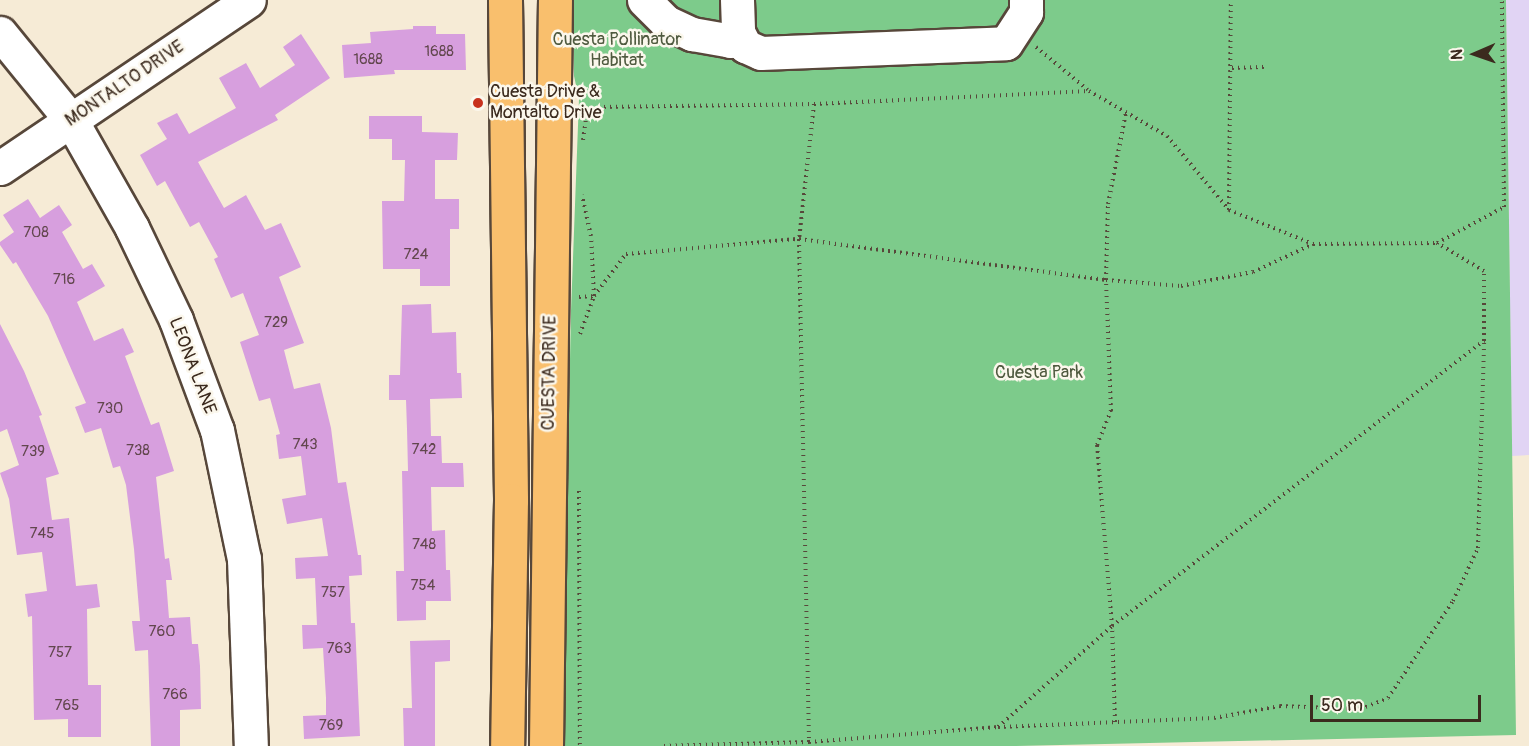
<!DOCTYPE html>
<html>
<head>
<meta charset="utf-8">
<style>
	body { margin:0 }
	#map { position:relative; width:1529px; height:746px; overflow:hidden; background:#f6ebd6; font-family:Pangolin,sans-serif }
	div>[style] { position:absolute }
	.built>* { inset:0; background:#e1d4f4 }
	.green>* { inset:0; background:#7dcb8b }
	.building>* { inset:0; background:#d79fde }
	.path>* { height:4px; margin-top:-2px; transform-origin:0; background:repeating-linear-gradient(90deg,#57473a 0 1.5px,transparent 0 6px) }
	.roads { filter:drop-shadow(2px 0 #57473a) drop-shadow(-2px 0 #57473a) drop-shadow(0 2px #57473a) drop-shadow(0 -2px #57473a) }
	.minor>* { height:33px; margin:-16.5px; padding:0 16.5px; transform-origin:16.5px; border-radius:16.5px; background:#fff }
	.major>* { height:33px; margin:-16.5px; padding:0 16.5px; transform-origin:16.5px; border-radius:16.5px; background:#f9bf6d }
	.dots>* { width:16px; height:16px; translate:-50% -50%; box-sizing:border-box; border:3px solid #fbf7ec; border-radius:50% }
	span { translate:-50% -50%; white-space:nowrap; text-align:center; line-height:1.15; -webkit-text-stroke:5px #fbf7ec; paint-order:stroke }
	.number-label { font-size:15px; color:#62474e }
	.number-label span { -webkit-text-stroke-width:0 }
	.park-label { font-size:18px; color:#4f5a3f }
	.street-label { font-size:18px; color:#3b2a1e }
	.poi-label { font-size:18px; color:#3b2a1e }
	.left { translate:0 -50%; text-align:left }
	.north { position:absolute; left:1445px; top:24px; width:60px; height:60px; -webkit-text-stroke:4px #fbf7ec; paint-order:stroke; rotate:268deg; font-size:16px; font-weight:700; line-height:24px; text-align:center; color:#3b2a1e }
	.north::after { content:''; display:block; margin:auto; width:21px; height:27px; background:#3b2a1e; clip-path:polygon(50% 0,100% 100%,50% 72%,0 100%) }
	.scale { position:absolute; left:1310px; top:695px; width:171px; height:27px; box-sizing:border-box; border:3px solid #3b2a1e; border-top:0; padding-left:8px; font-size:18px; line-height:21px; white-space:nowrap; color:#3b2a1e; -webkit-text-stroke:4px #fbf7ec; paint-order:stroke }
</style>
</head>
<body>
<div id="map">
	<div class="built">
		<i style="clip-path:polygon(1506px 0,1529px 0,1529px 455px,1512px 456px)"></i>
	</div>
	<div class="green">
		<i style="clip-path:polygon(573px 0,1506px 0,1516px 735px,1016px 746px,562px 746px,571px 311px,579px 99px,574px 76px)"></i>
	</div>
	<div class="building">
		<i style="clip-path:polygon(413px 26px,436px 26px,436px 34px,465px 34px,466px 70px,394px 70px,395px 74px,344px 78px,342px 45px,371px 43px,370px 32px,413px 29px)"></i>
		<i style="clip-path:polygon(301px 34px,330px 78px,275px 115px,278px 120px,198px 162px,224px 208px,246px 195px,265px 230px,281px 223px,301px 267px,279px 277px,304px 343px,284px 350px,294px 389px,320px 383px,331px 428px,338px 483px,346px 482px,358px 555px,361px 555px,362px 575px,349px 576px,351px 623px,355px 623px,360px 736px,304px 739px,303px 716px,326px 715px,326px 698px,323px 648px,303px 649px,302px 625px,317px 625px,315px 578px,296px 579px,295px 558px,328px 556px,322px 518px,287px 524px,282px 499px,306px 495px,301px 456px,279px 459px,276px 435px,280px 434px,270px 398px,259px 401px,240px 342px,259px 335px,243px 293px,231px 298px,214px 259px,218px 257px,199px 222px,190px 227px,165px 181px,157px 186px,140px 155px,167px 139px,157px 123px,177px 113px,189px 134px,236px 108px,219px 78px,246px 63px,260px 88px,295px 65px,283px 47px)"></i>
		<i style="clip-path:polygon(369px 116px,422px 116px,422px 132px,458px 133px,457px 160px,435px 160px,435px 199px,459px 199px,459px 229px,450px 229px,450px 286px,420px 286px,420px 269px,383px 269px,382px 201px,404px 201px,405px 160px,392px 160px,392px 139px,369px 139px)"></i>
		<i style="clip-path:polygon(28px 199px,40px 218px,59px 205px,72px 225px,62px 232px,83px 269px,92px 264px,105px 286px,77px 302px,94px 341px,123px 328px,134px 352px,125px 356px,151px 425px,159px 422px,174px 471px,156px 477px,165px 559px,169px 558px,172px 580px,166px 580px,169px 618px,190px 617px,192px 644px,198px 644px,200px 666px,201px 709px,180px 710px,180px 746px,151px 746px,148px 650px,135px 651px,132px 621px,140px 621px,134px 549px,126px 485px,120px 466px,113px 468px,101px 428px,85px 433px,75px 407px,86px 403px,48px 316px,16px 262px,13px 264px,0 245px,0 242px,14px 232px,3px 215px)"></i>
		<i style="clip-path:polygon(431px 304px,432px 333px,456px 332px,457px 373px,461px 373px,462px 398px,430px 399px,431px 436px,441px 436px,442px 463px,463px 463px,464px 487px,431px 487px,432px 531px,445px 530px,446px 570px,450px 570px,451px 601px,426px 601px,426px 620px,397px 621px,396px 571px,404px 571px,402px 471px,408px 471px,407px 429px,406px 400px,389px 400px,389px 375px,400px 375px,402px 305px)"></i>
		<i style="clip-path:polygon(0 324px,24px 371px,42px 415px,39px 416px,59px 474px,46px 478px,52px 520px,69px 518px,76px 586px,97px 584px,100px 607px,87px 609px,88px 685px,101px 685px,101px 737px,68px 737px,68px 719px,34px 720px,32px 616px,28px 617px,25px 594px,47px 591px,42px 552px,17px 555px,9px 499px,0 473px,19px 465px,7px 429px,0 432px)"></i>
		<i style="clip-path:polygon(450px 640px,450px 661px,435px 662px,435px 746px,404px 746px,403px 708px,412px 708px,410px 641px)"></i>
	</div>
	<div class="path">
		<i style="left:1036px;top:47px;width:67px;rotate:39.6deg"></i>
		<i style="left:1232px;top:68px;width:36px;rotate:-2deg"></i>
		<i style="left:814px;top:104px;width:136px;rotate:96.3deg"></i>
		<i style="left:799px;top:239px;width:310px;rotate:7.6deg"></i>
		<i style="left:1106px;top:280px;width:75px;rotate:4.6deg"></i>
		<i style="left:1181px;top:286px;width:73px;rotate:-11deg"></i>
		<i style="left:1253px;top:272px;width:66px;rotate:-25deg"></i>
		<i style="left:583px;top:140px;width:21px;rotate:-82deg"></i>
		<i style="left:586px;top:119px;width:17px;rotate:-45deg"></i>
		<i style="left:598px;top:107px;width:216px;rotate:-0.8deg"></i>
		<i style="left:814px;top:104px;width:275px;rotate:-2.7deg"></i>
		<i style="left:1089px;top:91px;width:90px;rotate:30deg"></i>
		<i style="left:1167px;top:136px;width:97px;rotate:50deg"></i>
		<i style="left:1229px;top:210px;width:210px;rotate:-89.5deg"></i>
		<i style="left:1229px;top:210px;width:91px;rotate:22deg"></i>
		<i style="left:1313px;top:244px;width:124px;rotate:-0.5deg"></i>
		<i style="left:1437px;top:243px;width:76px;rotate:-28.2deg"></i>
		<i style="left:1504px;top:207px;width:207px;rotate:-90.6deg"></i>
		<i style="left:579px;top:297px;width:15px;rotate:-4deg"></i>
		<i style="left:594px;top:296px;width:53px;rotate:-52.7deg"></i>
		<i style="left:626px;top:254px;width:174px;rotate:-5deg"></i>
		<i style="left:799px;top:239px;width:503px;rotate:88.86deg"></i>
		<i style="left:809px;top:742px;width:146px;rotate:178.4deg"></i>
		<i style="left:580px;top:334px;width:40px;rotate:-69.8deg"></i>
		<i style="left:594px;top:296px;width:60px;rotate:-92.9deg"></i>
		<i style="left:591px;top:236px;width:42px;rotate:-102.4deg"></i>
		<i style="left:579px;top:491px;width:255px;rotate:89.8deg"></i>
		<i style="left:1115px;top:722px;width:96px;rotate:-91.8deg"></i>
		<i style="left:1112px;top:626px;width:182px;rotate:-94.7deg"></i>
		<i style="left:1097px;top:445px;width:37px;rotate:-68deg"></i>
		<i style="left:1111px;top:411px;width:131px;rotate:-92.2deg"></i>
		<i style="left:1106px;top:280px;width:76px;rotate:-88.5deg"></i>
		<i style="left:1108px;top:204px;width:94px;rotate:-78.9deg"></i>
		<i style="left:998px;top:727px;width:216px;rotate:-2.4deg"></i>
		<i style="left:1214px;top:718px;width:67px;rotate:-10.3deg"></i>
		<i style="left:1280px;top:706px;width:80px;rotate:2.1deg"></i>
		<i style="left:1360px;top:709px;width:30px;rotate:-21deg"></i>
		<i style="left:1388px;top:698px;width:117px;rotate:-56.2deg"></i>
		<i style="left:1453px;top:601px;width:59px;rotate:-64.7deg"></i>
		<i style="left:1478px;top:548px;width:206px;rotate:-88.3deg"></i>
		<i style="left:809px;top:742px;width:190px;rotate:-4.5deg"></i>
		<i style="left:998px;top:727px;width:152px;rotate:-41.5deg"></i>
		<i style="left:1112px;top:626px;width:469px;rotate:-37.5deg"></i>
		<i style="left:1484px;top:341px;width:70px;rotate:-90deg"></i>
		<i style="left:1484px;top:271px;width:55px;rotate:-149.2deg"></i>
	</div>
	<div class="roads">
		<div class="minor">
			<i style="left:644px;top:0;width:31px;rotate:45deg"></i>
			<i style="left:666px;top:22px;width:29px;rotate:25deg"></i>
			<i style="left:692px;top:34px;width:39px;rotate:10deg"></i>
			<i style="left:730px;top:41px;width:12px;rotate:-48deg"></i>
			<i style="left:737px;top:0;width:32px;rotate:88deg"></i>
			<i style="left:738px;top:32px;width:16px;rotate:63deg"></i>
			<i style="left:745px;top:46px;width:17px;rotate:24deg"></i>
			<i style="left:761px;top:53px;width:245px;rotate:-2.3deg"></i>
			<i style="left:1006px;top:43px;width:37px;rotate:-57deg"></i>
			<i style="left:1026px;top:12px;width:12px;rotate:-90deg"></i>
			<i style="left:0;top:33px;width:112px;rotate:50.8deg"></i>
			<i style="left:71px;top:120px;width:124px;rotate:60.5deg"></i>
			<i style="left:132px;top:228px;width:102px;rotate:64.4deg"></i>
			<i style="left:176px;top:320px;width:117px;rotate:69.6deg"></i>
			<i style="left:217px;top:430px;width:132px;rotate:78.2deg"></i>
			<i style="left:244px;top:559px;width:187px;rotate:87.9deg"></i>
			<i style="left:0;top:168px;width:300px;rotate:-34deg"></i>
		</div>
		<div class="major">
			<i style="left:505px;top:0;width:500px;rotate:89.31deg"></i>
			<i style="left:511px;top:500px;width:246px;rotate:90.9deg"></i>
			<i style="left:546px;top:746px;width:746px;rotate:-89.31deg"></i>
		</div>
	</div>
	<div class="dots">
		<i style="left:478px;top:103px;background:#c8321e"></i>
	</div>
	<div class="number-label">
		<span style="left:439px;top:52px">1688</span>
		<span style="left:368px;top:60px">1688</span>
		<span style="left:36px;top:233px">708</span>
		<span style="left:416px;top:255px">724</span>
		<span style="left:64px;top:280px">716</span>
		<span style="left:276px;top:323px">729</span>
		<span style="left:110px;top:409px">730</span>
		<span style="left:305px;top:445px">743</span>
		<span style="left:424px;top:450px">742</span>
		<span style="left:138px;top:451px">738</span>
		<span style="left:33px;top:452px">739</span>
		<span style="left:42px;top:534px">745</span>
		<span style="left:424px;top:545px">748</span>
		<span style="left:423px;top:586px">754</span>
		<span style="left:333px;top:593px">757</span>
		<span style="left:162px;top:632px">760</span>
		<span style="left:339px;top:649px">763</span>
		<span style="left:60px;top:653px">757</span>
		<span style="left:175px;top:695px">766</span>
		<span style="left:67px;top:706px">765</span>
		<span style="left:331px;top:726px">769</span>
	</div>
	<div class="park-label">
		<span style="left:617px;top:51px">Cuesta Pollinator<br>Habitat</span>
		<span style="left:1039px;top:373px">Cuesta Park</span>
	</div>
	<div class="street-label">
		<span style="left:125px;top:84px;rotate:-34deg">MONTALTO DRIVE</span>
		<span style="left:192px;top:366px;rotate:69deg">LEONA LANE</span>
		<span style="left:550px;top:373px;rotate:-89deg">CUESTA DRIVE</span>
	</div>
	<div class="poi-label">
		<span class="left" style="left:490px;top:103px">Cuesta Drive &amp;<br>Montalto Drive</span>
	</div>
	<div class="north">N</div>
	<div class="scale">50 m</div>
</div>
</body>
</html>
